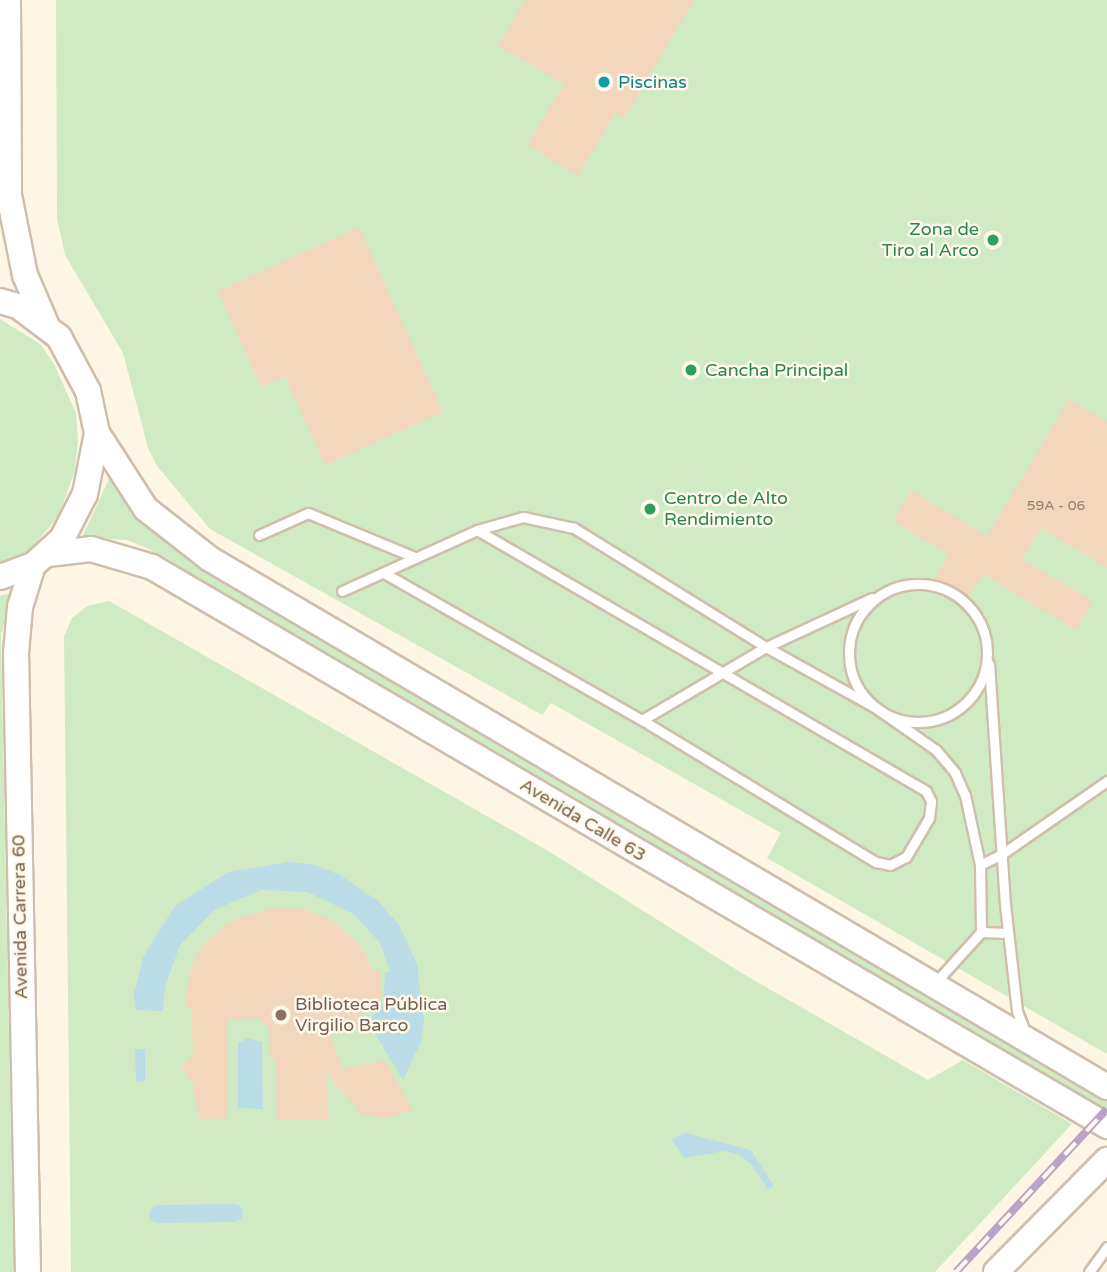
<!DOCTYPE html>
<html>
<head>
<meta charset="utf-8">
<style>
	body { margin:0 }
	#map { position:relative; width:1107px; height:1272px; overflow:hidden; background:#fdf6e5; font-family:"Varela Round",sans-serif }
	div>[style] { position:absolute }
	.green>* { inset:0; background:#d0ebc3 }
	.water>* { inset:0; background:#b9dce7 }
	.canal>* { height:18px; margin:-9px; padding:0 9px; transform-origin:9px; border-radius:9px; background:#b9dce7 }
	.building>* { inset:0; background:#f3d7bc }
	.roads { filter:drop-shadow(2px 0 #cfbeab) drop-shadow(-2px 0 #cfbeab) drop-shadow(0 2px #cfbeab) drop-shadow(0 -2px #cfbeab) }
	.lane>* { height:9px; margin:-4.5px; padding:0 4.5px; transform-origin:4.5px; border-radius:4.5px; background:#fff }
	.lane>.ring { margin:-4.5px; padding:0; box-sizing:content-box; background:none; border:9px solid #fff; border-radius:50% }
	.secondary>* { height:24px; margin:-12px; padding:0 12px; transform-origin:12px; border-radius:12px; background:#fff }
	.rail>* { height:8px; margin-top:-4px; transform-origin:0; background:repeating-linear-gradient(90deg,#fff9ec 0 16px,#baa3c7 0 32px); box-sizing:border-box; border-block:2px solid #baa3c7 }
	.dots>* { width:19px; height:19px; translate:-50% -50%; box-sizing:border-box; border:4px solid #fff9ec; border-radius:50% }
	span { translate:-50% -50%; white-space:nowrap; text-align:center; line-height:1.15; -webkit-text-stroke:5px #fff9ec; paint-order:stroke }
	.number-label { font-size:14px; color:#967c66 }
	.number-label span { -webkit-text-stroke-width:0 }
	.culture-label { font-size:18px; color:#0d838f }
	.left { translate:0 -50%; text-align:left }
	.leisure-label { font-size:18px; color:#27864d }
	.right { translate:-100% -50%; text-align:right }
	.street-label { font-size:18px; color:#775e49 }
	.education-label { font-size:18px; color:#785e54 }
</style>
</head>
<body>
<div id="map">
	<div class="green">
		<i style="clip-path:polygon(56px 0,1107px 0,1107px 1054px,767px 858px,781px 833px,551px 703px,542px 715px,210px 529px,157px 466px,148px 448px,123px 353px,65px 255px,57px 218px)"></i>
		<i style="clip-path:polygon(0 319px,40px 344px,54px 364px,76px 413px,78px 441px,75px 470px,59px 515px,27px 554px,0 566px)"></i>
		<i style="clip-path:polygon(110px 477px,142px 521px,203px 568px,1107px 1099px,1107px 1112px,147px 548px,127px 540px,82px 537px)"></i>
		<i style="clip-path:polygon(13px 592px,1px 635px,14px 1272px,0 1272px,0 596px)"></i>
		<i style="clip-path:polygon(109px 601px,550px 852px,745px 975px,928px 1080px,963px 1060px,1072px 1124px,935px 1272px,71px 1272px,64px 636px,72px 618px,87px 606px)"></i>
	</div>
	<div class="water">
		<i style="clip-path:polygon(288px 862px,315px 865px,340px 875px,378px 901px,399px 925px,417px 964px,424px 1021px,421px 1041px,403px 1080px,368px 1022px,383px 1003px,385px 973px,390px 971px,380px 943px,354px 914px,307px 892px,261px 890px,214px 910px,180px 945px,165px 987px,163px 1011px,136px 1010px,134px 994px,143px 957px,175px 906px,228px 872px)"></i>
		<i style="clip-path:polygon(248px 1038px,262px 1042px,263px 1109px,238px 1108px,238px 1043px)"></i>
		<i style="clip-path:polygon(135px 1049px,145px 1049px,145px 1082px,136px 1081px)"></i>
		<i style="clip-path:polygon(685px 1133px,751px 1150px,774px 1186px,768px 1189px,751px 1164px,738px 1154px,724px 1151px,684px 1158px,671px 1139px)"></i>
	</div>
	<div class="canal">
		<i style="left:158px;top:1214px;width:76px;rotate:-0.8deg"></i>
	</div>
	<div class="building">
		<i style="clip-path:polygon(525px 0,694px 0,624px 119px,615px 113px,578px 176px,527px 145px,564px 84px,498px 46px)"></i>
		<i style="clip-path:polygon(359px 227px,443px 412px,325px 465px,285px 376px,261px 387px,218px 291px)"></i>
		<i style="clip-path:polygon(1069px 399px,1107px 422px,1107px 568px,1041px 528px,1022px 559px,1093px 601px,1076px 630px,983px 574px,967px 600px,954px 587px,934px 581px,948px 554px,893px 521px,911px 490px,987px 536px)"></i>
		<i style="clip-path:polygon(273px 908px,305px 909px,333px 921px,359px 944px,374px 972px,380px 969px,381px 996px,357px 1019px,361px 1028px,330px 1033px,341px 1068px,384px 1061px,413px 1110px,386px 1118px,362px 1115px,326px 1073px,329px 1120px,277px 1120px,276px 1059px,269px 1058px,269px 1028px,257px 1018px,228px 1019px,228px 1118px,199px 1119px,193px 1084px,181px 1067px,193px 1054px,191px 1008px,186px 1008px,185px 997px,192px 964px,204px 944px,229px 922px)"></i>
	</div>
	<div class="roads">
		<div class="lane">
			<i style="left:259px;top:535px;width:54px;rotate:-24.2deg"></i>
			<i style="left:308px;top:513px;width:115px;rotate:22.5deg"></i>
			<i style="left:384px;top:573px;width:297px;rotate:29.7deg"></i>
			<i style="left:642px;top:720px;width:274px;rotate:31.3deg"></i>
			<i style="left:876px;top:862px;width:14px;rotate:12deg"></i>
			<i style="left:890px;top:865px;width:18px;rotate:-27deg"></i>
			<i style="left:906px;top:857px;width:45px;rotate:-59.5deg"></i>
			<i style="left:929px;top:818px;width:17px;rotate:-83deg"></i>
			<i style="left:931px;top:801px;width:11px;rotate:-117deg"></i>
			<i style="left:926px;top:791px;width:519px;rotate:-149.83deg"></i>
			<i class="ring" style="left:849px;top:584px;width:129px;height:129px"></i>
			<i style="left:342px;top:591px;width:148px;rotate:-24.3deg"></i>
			<i style="left:477px;top:530px;width:48px;rotate:-15.8deg"></i>
			<i style="left:523px;top:517px;width:52px;rotate:12.2deg"></i>
			<i style="left:574px;top:528px;width:226px;rotate:31.8deg"></i>
			<i style="left:766px;top:647px;width:126px;rotate:29deg"></i>
			<i style="left:876px;top:708px;width:73px;rotate:35deg"></i>
			<i style="left:936px;top:750px;width:30px;rotate:50deg"></i>
			<i style="left:955px;top:773px;width:24px;rotate:66deg"></i>
			<i style="left:965px;top:795px;width:72px;rotate:77.9deg"></i>
			<i style="left:980px;top:865px;width:67px;rotate:89.1deg"></i>
			<i style="left:981px;top:932px;width:70px;rotate:132.1deg"></i>
			<i style="left:989px;top:664px;width:241px;rotate:86.2deg"></i>
			<i style="left:1005px;top:904px;width:108px;rotate:83.6deg"></i>
			<i style="left:1017px;top:1011px;width:22px;rotate:69deg"></i>
			<i style="left:642px;top:720px;width:144px;rotate:-30.5deg"></i>
			<i style="left:766px;top:647px;width:117px;rotate:-24.8deg"></i>
			<i style="left:980px;top:865px;width:25px;rotate:-27deg"></i>
			<i style="left:1002px;top:854px;width:128px;rotate:-34.8deg"></i>
			<i style="left:981px;top:932px;width:27px;rotate:2deg"></i>
			<i style="left:1089px;top:1272px;width:31px;rotate:-54deg"></i>
		</div>
		<div class="secondary">
			<i style="left:8px;top:0;width:195px;rotate:89.7deg"></i>
			<i style="left:9px;top:195px;width:82px;rotate:78.7deg"></i>
			<i style="left:25px;top:275px;width:53px;rotate:66.8deg"></i>
			<i style="left:0;top:301px;width:19px;rotate:16deg"></i>
			<i style="left:18px;top:306px;width:51px;rotate:37.1deg"></i>
			<i style="left:59px;top:337px;width:61px;rotate:61.8deg"></i>
			<i style="left:88px;top:391px;width:43px;rotate:77.9deg"></i>
			<i style="left:97px;top:433px;width:62px;rotate:101.1deg"></i>
			<i style="left:85px;top:494px;width:51px;rotate:117.1deg"></i>
			<i style="left:62px;top:539px;width:39px;rotate:138deg"></i>
			<i style="left:33px;top:565px;width:35px;rotate:160deg"></i>
			<i style="left:97px;top:433px;width:90px;rotate:57.2deg"></i>
			<i style="left:146px;top:509px;width:81px;rotate:38deg"></i>
			<i style="left:210px;top:559px;width:1041px;rotate:30.48deg"></i>
			<i style="left:48px;top:554px;width:43px;rotate:-6.6deg"></i>
			<i style="left:91px;top:549px;width:64px;rotate:16.4deg"></i>
			<i style="left:152px;top:567px;width:1107px;rotate:30.34deg"></i>
			<i style="left:28px;top:1272px;width:619px;rotate:-91.11deg"></i>
			<i style="left:16px;top:653px;width:46px;rotate:-85deg"></i>
			<i style="left:20px;top:607px;width:44px;rotate:-72.8deg"></i>
			<i style="left:996px;top:1272px;width:158px;rotate:-45.3deg"></i>
		</div>
	</div>
	<div class="rail">
		<i style="left:956px;top:1272px;width:222px;rotate:-47.2deg"></i>
	</div>
	<div class="dots">
		<i style="left:604px;top:82px;background:#0f9aa8"></i>
		<i style="left:993px;top:240px;background:#2e9e5b"></i>
		<i style="left:691px;top:370px;background:#2e9e5b"></i>
		<i style="left:650px;top:509px;background:#2e9e5b"></i>
		<i style="left:281px;top:1015px;background:#8d6e63"></i>
	</div>
	<div class="number-label">
		<span style="left:1056px;top:506px">59A - 06</span>
	</div>
	<div class="culture-label">
		<span class="left" style="left:618px;top:82px">Piscinas</span>
	</div>
	<div class="leisure-label">
		<span class="right" style="left:979px;top:240px">Zona de<br>Tiro al Arco</span>
		<span class="left" style="left:705px;top:370px">Cancha Principal</span>
		<span class="left" style="left:664px;top:509px">Centro de Alto<br>Rendimiento</span>
	</div>
	<div class="street-label">
		<span style="left:583px;top:820px;rotate:31deg">Avenida Calle 63</span>
		<span style="left:20px;top:917px;rotate:-91deg">Avenida Carrera 60</span>
	</div>
	<div class="education-label">
		<span class="left" style="left:295px;top:1015px">Biblioteca Pública<br>Virgilio Barco</span>
	</div>
</div>
</body>
</html>
